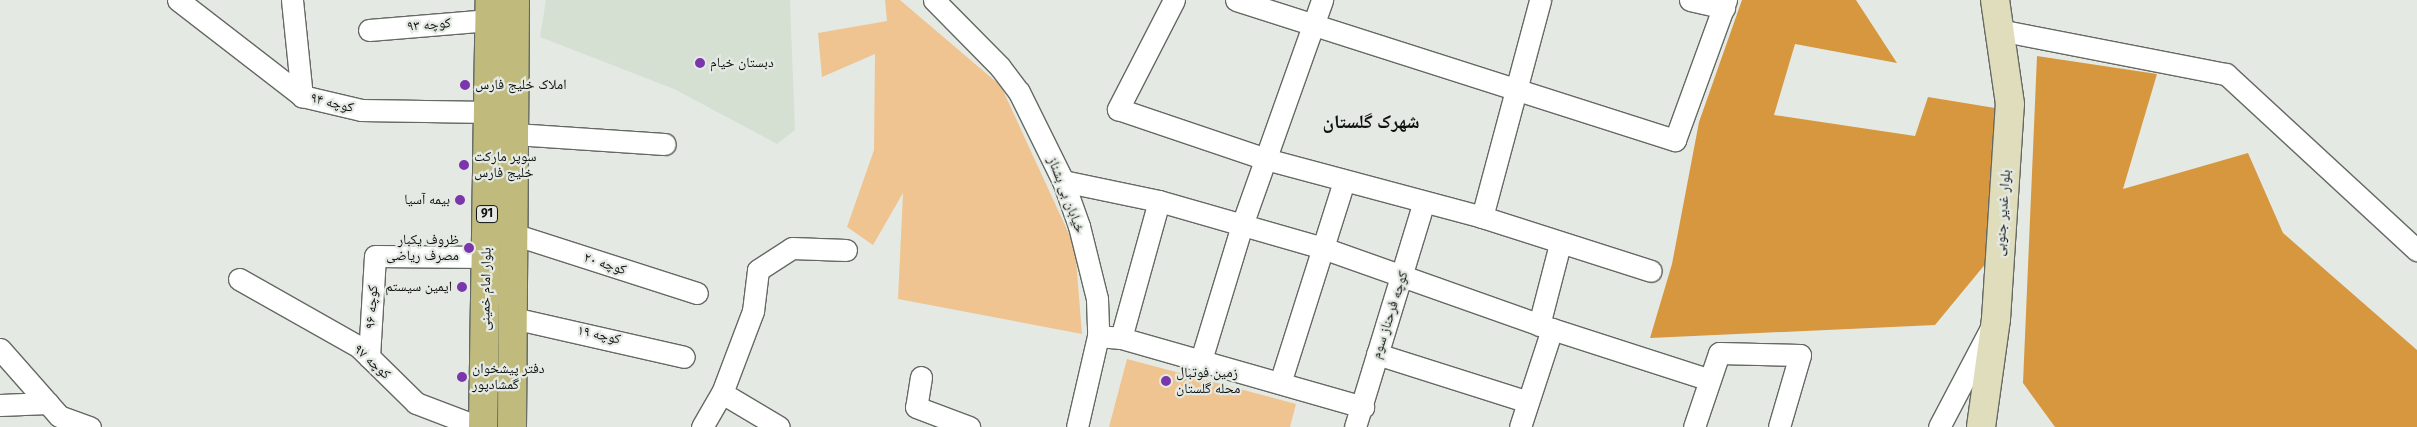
<!DOCTYPE html>
<html>
<head>
<meta charset="utf-8">
<style>
	body { margin:0 }
	#map { position:relative; width:2417px; height:427px; overflow:hidden; background:#e4eae3; font-family:"Fira Sans","Noto Naskh Arabic",sans-serif }
	div>[style] { position:absolute }
	.built>* { inset:0; background:#d5e0d3 }
	.green>* { inset:0; background:#efc491 }
	.forest>* { inset:0; background:#d7973e }
	.roads { filter:drop-shadow(1px 0 #656963) drop-shadow(-1px 0 #656963) drop-shadow(0 1px #656963) drop-shadow(0 -1px #656963) }
	.minor>* { height:21px; margin:-10.5px; padding:0 10.5px; transform-origin:10.5px; border-radius:10.5px; background:#fff }
	.secondary>* { height:28px; margin:-14px; padding:0 14px; transform-origin:14px; border-radius:14px; background:#e0ddbd }
	.primary>* { height:28px; margin:-14px; padding:0 14px; transform-origin:14px; border-radius:14px; background:#c0bb7c }
	.dots>* { width:14px; height:14px; translate:-50% -50%; box-sizing:border-box; border:2px solid #e4eae3; border-radius:50% }
	span { translate:-50% -50%; white-space:nowrap; text-align:center; line-height:1.15; -webkit-text-stroke:4.5px #e4eae3; paint-order:stroke }
	.shield-label span { padding:1px 4px; background:#e4eae3; border:1px solid; border-radius:4px; -webkit-text-stroke-width:0 }
	.shield-label { font-size:12px; color:#0e100e; font-weight:700 }
	.street-label { font-size:14px; color:#0e100e }
	.poi-label { font-size:14px; color:#0e100e }
	.left { translate:0 -50%; text-align:left }
	.right { translate:-100% -50%; text-align:right }
	.district-label { font-size:19px; color:#0e100e; font-weight:700 }
</style>
</head>
<body>
<div id="map">
	<div class="built">
		<i style="clip-path:polygon(546px 0,790px 0,795px 130px,777px 144px,674px 89px,540px 37px)"></i>
	</div>
	<div class="green">
		<i style="clip-path:polygon(885px 0,900px 0,1001px 86px,1075px 247px,1082px 334px,898px 299px,903px 193px,873px 245px,847px 227px,874px 150px,875px 54px,822px 77px,818px 33px,887px 21px)"></i>
		<i style="clip-path:polygon(1127px 359px,1296px 404px,1290px 427px,1109px 427px)"></i>
	</div>
	<div class="forest">
		<i style="clip-path:polygon(1742px 0,1856px 0,1897px 63px,1795px 44px,1774px 115px,1915px 136px,1928px 97px,1995px 108px,1987px 262px,1935px 325px,1650px 338px,1672px 264px,1699px 122px)"></i>
		<i style="clip-path:polygon(2037px 56px,2157px 74px,2123px 189px,2248px 153px,2283px 233px,2417px 350px,2417px 427px,2055px 427px,2023px 383px)"></i>
	</div>
	<div class="roads">
		<div class="minor">
			<i style="left:178px;top:0;width:157px;rotate:37.7deg"></i>
			<i style="left:302px;top:96px;width:61px;rotate:13.3deg"></i>
			<i style="left:361px;top:110px;width:128px;rotate:0.9deg"></i>
			<i style="left:292px;top:0;width:97px;rotate:84.1deg"></i>
			<i style="left:934px;top:0;width:94px;rotate:45.4deg"></i>
			<i style="left:1000px;top:67px;width:31px;rotate:53deg"></i>
			<i style="left:1019px;top:92px;width:99px;rotate:63.7deg"></i>
			<i style="left:1063px;top:181px;width:48px;rotate:70.4deg"></i>
			<i style="left:1079px;top:226px;width:75px;rotate:76.1deg"></i>
			<i style="left:1097px;top:299px;width:37px;rotate:88deg"></i>
			<i style="left:1098px;top:336px;width:93px;rotate:103deg"></i>
			<i style="left:1174px;top:0;width:123px;rotate:117.2deg"></i>
			<i style="left:1118px;top:109px;width:156px;rotate:18.7deg"></i>
			<i style="left:1266px;top:159px;width:224px;rotate:15deg"></i>
			<i style="left:1482px;top:217px;width:177px;rotate:17.7deg"></i>
			<i style="left:1236px;top:0;width:461px;rotate:17.7deg"></i>
			<i style="left:1675px;top:140px;width:149px;rotate:-70deg"></i>
			<i style="left:1690px;top:0;width:35px;rotate:13deg"></i>
			<i style="left:369px;top:30px;width:121px;rotate:-4.7deg"></i>
			<i style="left:1999px;top:30px;width:231px;rotate:11deg"></i>
			<i style="left:2226px;top:74px;width:260px;rotate:42.7deg"></i>
			<i style="left:514px;top:134px;width:151px;rotate:3.8deg"></i>
			<i style="left:1063px;top:181px;width:98px;rotate:11.8deg"></i>
			<i style="left:1159px;top:201px;width:171px;rotate:16deg"></i>
			<i style="left:1323px;top:248px;width:243px;rotate:19.5deg"></i>
			<i style="left:1552px;top:329px;width:163px;rotate:17.9deg"></i>
			<i style="left:1482px;top:217px;width:225px;rotate:-75deg"></i>
			<i style="left:513px;top:234px;width:193px;rotate:17.8deg"></i>
			<i style="left:239px;top:279px;width:138px;rotate:29.5deg"></i>
			<i style="left:359px;top:347px;width:80px;rotate:44.5deg"></i>
			<i style="left:416px;top:403px;width:67px;rotate:20.9deg"></i>
			<i style="left:513px;top:318px;width:175px;rotate:12.8deg"></i>
			<i style="left:1539px;top:325px;width:84px;rotate:-75.5deg"></i>
			<i style="left:1098px;top:336px;width:23px;rotate:5deg"></i>
			<i style="left:1121px;top:338px;width:252px;rotate:15.9deg"></i>
			<i style="left:1121px;top:338px;width:142px;rotate:-74.5deg"></i>
			<i style="left:0;top:349px;width:89px;rotate:48.6deg"></i>
			<i style="left:59px;top:416px;width:33px;rotate:20deg"></i>
			<i style="left:1377px;top:354px;width:158px;rotate:17.6deg"></i>
			<i style="left:369px;top:357px;width:101px;rotate:-86.6deg"></i>
			<i style="left:375px;top:256px;width:111px;rotate:0.5deg"></i>
			<i style="left:1201px;top:360px;width:141px;rotate:-73.1deg"></i>
			<i style="left:1242px;top:225px;width:239px;rotate:-70.4deg"></i>
			<i style="left:921px;top:377px;width:30px;rotate:99deg"></i>
			<i style="left:916px;top:407px;width:57px;rotate:20.7deg"></i>
			<i style="left:1280px;top:383px;width:212px;rotate:-72.4deg"></i>
			<i style="left:722px;top:393px;width:88px;rotate:-69.3deg"></i>
			<i style="left:753px;top:311px;width:41px;rotate:-83deg"></i>
			<i style="left:758px;top:270px;width:40px;rotate:-32.9deg"></i>
			<i style="left:792px;top:248px;width:54px;rotate:2.1deg"></i>
			<i style="left:0;top:405px;width:48px;rotate:-2.4deg"></i>
			<i style="left:702px;top:427px;width:39px;rotate:-60deg"></i>
			<i style="left:722px;top:393px;width:66px;rotate:30.8deg"></i>
			<i style="left:1355px;top:427px;width:233px;rotate:-73deg"></i>
			<i style="left:1520px;top:427px;width:103px;rotate:-71.9deg"></i>
			<i style="left:1694px;top:427px;width:78px;rotate:-71.3deg"></i>
			<i style="left:1719px;top:353px;width:81px;rotate:1.4deg"></i>
			<i style="left:1800px;top:355px;width:75px;rotate:106.3deg"></i>
			<i style="left:1939px;top:427px;width:110px;rotate:-62.3deg"></i>
		</div>
		<div class="secondary">
			<i style="left:1981px;top:427px;width:109px;rotate:-82.1deg"></i>
			<i style="left:1996px;top:319px;width:215px;rotate:-86.3deg"></i>
			<i style="left:2010px;top:104px;width:105px;rotate:-98.2deg"></i>
		</div>
		<div class="primary">
			<i style="left:483px;top:427px;width:427px;rotate:-89.1deg"></i>
			<i style="left:512px;top:427px;width:427px;rotate:-89.6deg"></i>
		</div>
	</div>
	<div class="dots">
		<i style="left:700px;top:63px;background:#7a37ab"></i>
		<i style="left:465px;top:85px;background:#7a37ab"></i>
		<i style="left:464px;top:165px;background:#7a37ab"></i>
		<i style="left:460px;top:200px;background:#7a37ab"></i>
		<i style="left:469px;top:248px;background:#7a37ab"></i>
		<i style="left:462px;top:287px;background:#7a37ab"></i>
		<i style="left:462px;top:377px;background:#7a37ab"></i>
		<i style="left:1166px;top:381px;background:#7a37ab"></i>
	</div>
	<div class="shield-label">
		<span style="left:487px;top:214px">91</span>
	</div>
	<div class="street-label">
		<span style="left:429px;top:25px;rotate:-5deg">کوچه ۹۳</span>
		<span style="left:332px;top:103px;rotate:14deg">کوچه ۹۴</span>
		<span style="left:1066px;top:195px;rotate:69deg">خیابان بی بشناز</span>
		<span style="left:2003px;top:213px;rotate:-86deg">بلوار غدیر جنوبی</span>
		<span style="left:605px;top:264px;rotate:18deg">کوچه ۲۰</span>
		<span style="left:486px;top:289px;rotate:-89deg">بلوار امام خمینی</span>
		<span style="left:372px;top:307px;rotate:-86deg">کوچه ۹۶</span>
		<span style="left:1390px;top:315px;rotate:-72deg">کوچه فرحناز سوم</span>
		<span style="left:599px;top:335px;rotate:13deg">کوچه ۱۹</span>
		<span style="left:372px;top:362px;rotate:42deg">کوچه ۹۷</span>
	</div>
	<div class="poi-label">
		<span class="left" style="left:710px;top:63px">دبستان خیام</span>
		<span class="left" style="left:475px;top:85px">املاک خلیج فارس</span>
		<span class="left" style="left:474px;top:165px">سوپر مارکت<br>خلیج فارس</span>
		<span class="right" style="left:450px;top:200px">بیمه آسیا</span>
		<span class="right" style="left:459px;top:248px">ظروف یکبار<br>مصرف ریاضی</span>
		<span class="right" style="left:452px;top:287px">ایمین سیستم</span>
		<span class="left" style="left:472px;top:377px">دفتر پیشخوان<br>گمشادپور</span>
		<span class="left" style="left:1176px;top:381px">زمین فوتبال<br>محله گلستان</span>
	</div>
	<div class="district-label">
		<span style="left:1371px;top:122px">شهرک گلستان</span>
	</div>
</div>
</body>
</html>
